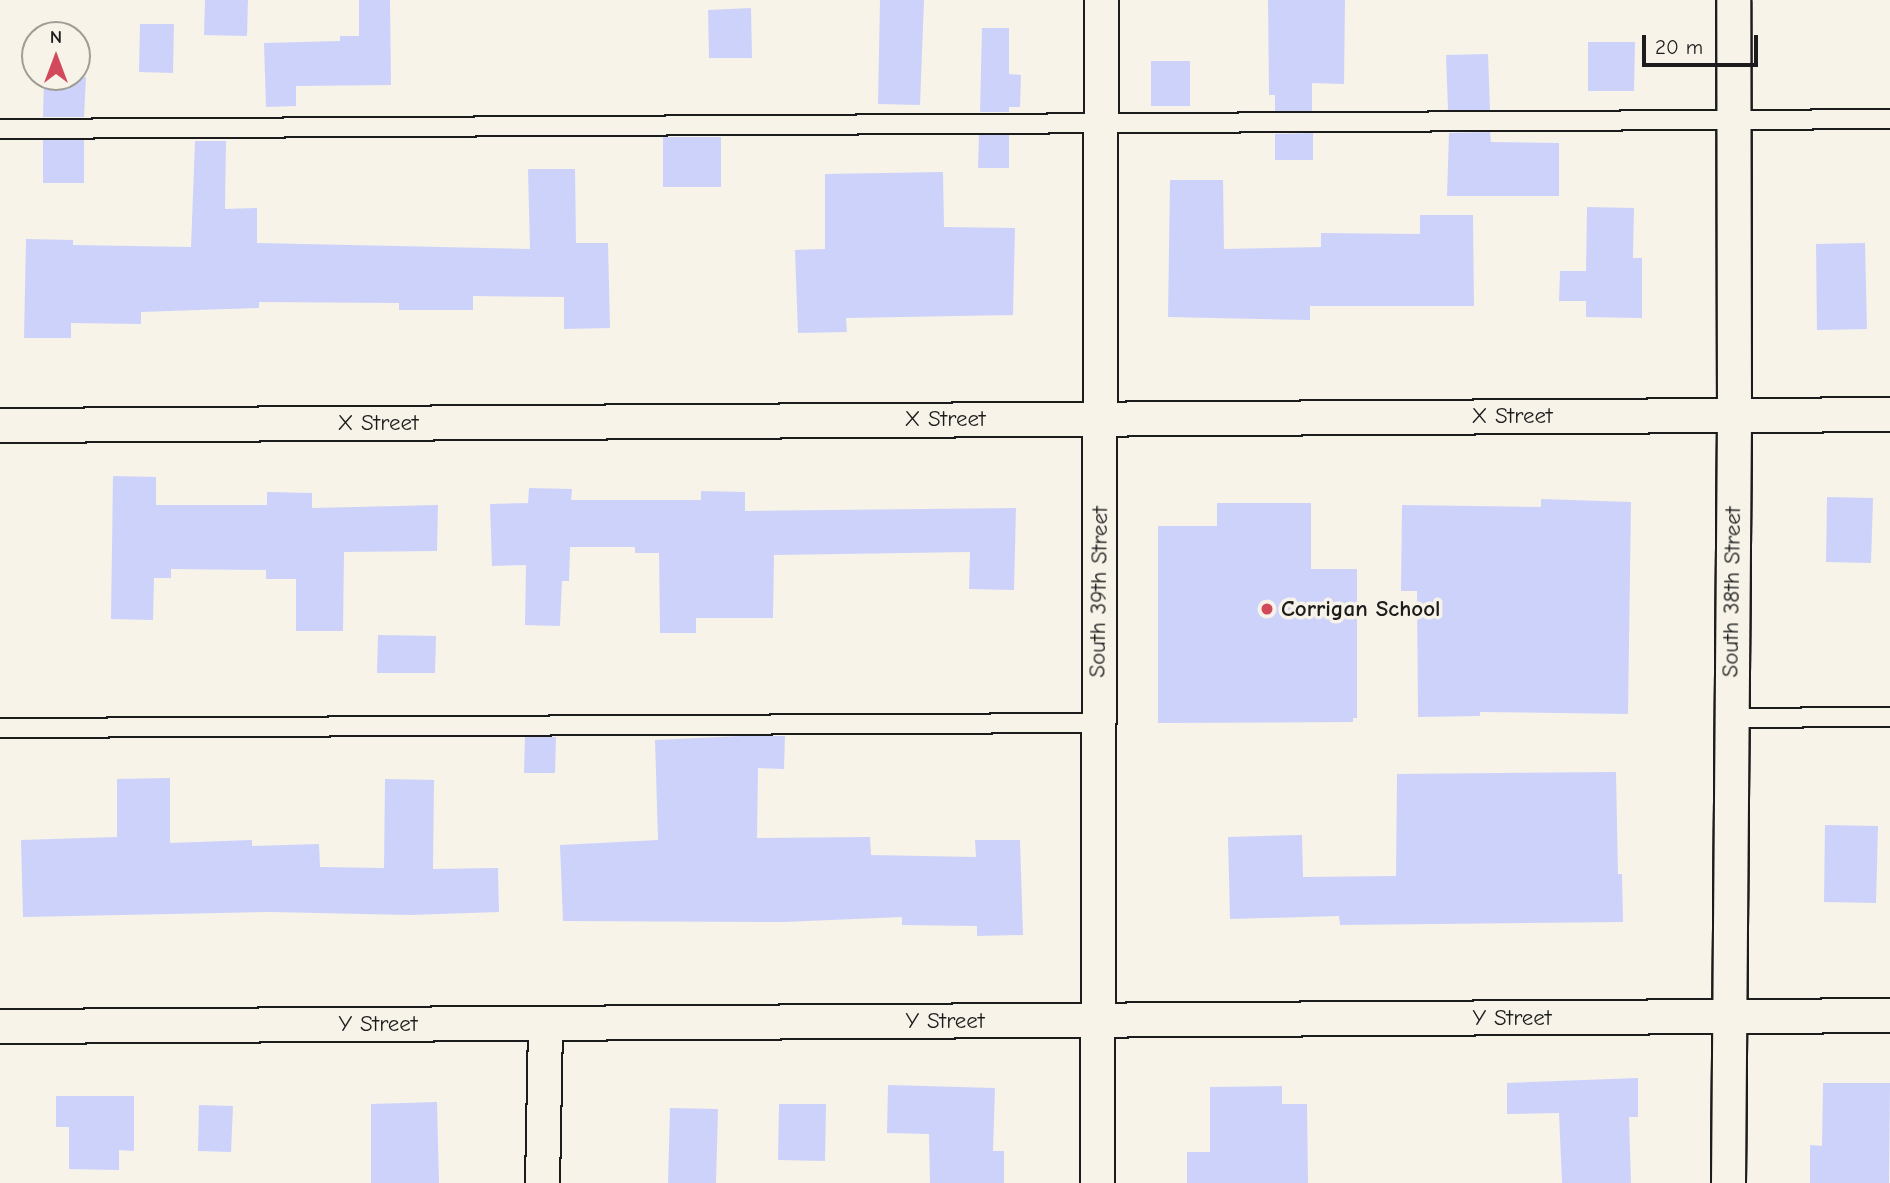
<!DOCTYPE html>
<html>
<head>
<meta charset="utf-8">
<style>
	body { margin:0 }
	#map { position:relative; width:1890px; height:1183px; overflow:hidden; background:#f7f3e8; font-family:"Comic Neue",sans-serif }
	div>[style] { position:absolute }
	.building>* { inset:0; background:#cdd2fb }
	.roads { filter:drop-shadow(2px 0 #1c1c1c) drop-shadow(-2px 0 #1c1c1c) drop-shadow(0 2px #1c1c1c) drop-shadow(0 -2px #1c1c1c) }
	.service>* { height:18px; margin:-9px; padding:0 9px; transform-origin:9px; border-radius:9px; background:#f7f3e8 }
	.minor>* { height:33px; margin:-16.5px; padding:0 16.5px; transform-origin:16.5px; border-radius:16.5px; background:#f7f3e8 }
	.dots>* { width:19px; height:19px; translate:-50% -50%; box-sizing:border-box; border:4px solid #f7f3e8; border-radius:50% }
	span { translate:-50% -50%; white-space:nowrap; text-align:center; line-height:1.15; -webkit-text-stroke:7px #f7f3e8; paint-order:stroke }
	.street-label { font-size:23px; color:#1c1c1c }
	.poi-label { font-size:23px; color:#1c1c1c; font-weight:700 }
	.left { translate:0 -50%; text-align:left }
	.north { position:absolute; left:21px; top:21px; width:70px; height:70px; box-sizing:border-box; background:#f7f3e8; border:2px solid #9f9d96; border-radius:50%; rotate:0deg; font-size:19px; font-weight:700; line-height:28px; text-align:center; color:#1c1c1c }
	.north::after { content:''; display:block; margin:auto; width:24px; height:32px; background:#d1495b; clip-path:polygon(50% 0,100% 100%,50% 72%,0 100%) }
	.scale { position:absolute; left:1642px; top:35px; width:116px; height:32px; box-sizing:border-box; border:4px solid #1c1c1c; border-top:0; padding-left:9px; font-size:21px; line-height:24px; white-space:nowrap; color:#1c1c1c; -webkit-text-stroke:5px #f7f3e8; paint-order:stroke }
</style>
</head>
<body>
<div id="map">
	<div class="building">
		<i style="clip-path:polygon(205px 0,248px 0,247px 36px,204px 35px)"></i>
		<i style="clip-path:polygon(359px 0,390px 0,391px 85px,296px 86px,296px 106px,266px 107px,264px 43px,340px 41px,340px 36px,359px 36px)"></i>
		<i style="clip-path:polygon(880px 0,924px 0,920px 105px,878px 104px)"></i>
		<i style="clip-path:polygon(1268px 0,1345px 0,1344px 84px,1312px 83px,1312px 111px,1275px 111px,1275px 95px,1269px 95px)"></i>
		<i style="clip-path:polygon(751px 8px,752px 58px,709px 58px,708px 10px)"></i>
		<i style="clip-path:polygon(140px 24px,174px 24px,173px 73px,139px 72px)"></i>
		<i style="clip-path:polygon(982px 28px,1009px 28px,1009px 74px,1021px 75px,1020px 107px,1009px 107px,1009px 112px,980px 112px)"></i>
		<i style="clip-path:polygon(1588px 42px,1635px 42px,1634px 91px,1588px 91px)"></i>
		<i style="clip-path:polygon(1488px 54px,1490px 110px,1448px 110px,1446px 55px)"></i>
		<i style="clip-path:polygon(1151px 61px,1190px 61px,1190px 106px,1151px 106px)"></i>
		<i style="clip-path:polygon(44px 77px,86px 77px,84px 117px,43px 117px)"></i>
		<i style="clip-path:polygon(1490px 132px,1491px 142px,1559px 143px,1559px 196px,1447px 196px,1449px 133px)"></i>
		<i style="clip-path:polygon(1313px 133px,1313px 160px,1275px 160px,1275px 134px)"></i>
		<i style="clip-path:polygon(979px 135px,1009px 135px,1009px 168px,978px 168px)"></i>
		<i style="clip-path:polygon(663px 137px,721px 137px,721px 187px,663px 187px)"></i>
		<i style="clip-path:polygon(43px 140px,84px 140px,84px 183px,43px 183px)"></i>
		<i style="clip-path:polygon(195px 141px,226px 141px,225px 209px,257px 208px,257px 243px,530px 249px,528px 169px,575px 169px,576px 243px,608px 243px,610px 328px,564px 329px,564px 297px,473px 296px,473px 310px,399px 310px,399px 303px,259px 302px,259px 308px,141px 312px,141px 324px,71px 323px,71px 338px,24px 338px,26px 239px,73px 240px,73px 245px,191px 247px)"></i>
		<i style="clip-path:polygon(943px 172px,944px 227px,1015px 228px,1013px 315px,846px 318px,847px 332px,798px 333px,795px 250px,825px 249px,825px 174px)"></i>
		<i style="clip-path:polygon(1170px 180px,1223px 180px,1224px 249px,1321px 247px,1321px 233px,1420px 234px,1420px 215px,1473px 215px,1474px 306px,1310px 306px,1310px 320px,1168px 317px)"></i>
		<i style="clip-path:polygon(1587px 207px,1634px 208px,1633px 258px,1642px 258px,1642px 318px,1586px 317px,1586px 301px,1559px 301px,1560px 271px,1586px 271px)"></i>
		<i style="clip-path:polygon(1865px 243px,1867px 329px,1817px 330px,1816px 244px)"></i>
		<i style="clip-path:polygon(113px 476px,156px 477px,156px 505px,267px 505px,267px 492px,312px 493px,312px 508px,438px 505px,437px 551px,344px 552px,343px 631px,296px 631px,296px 579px,266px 579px,266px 570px,171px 569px,171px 578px,154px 578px,153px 620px,111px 619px)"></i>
		<i style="clip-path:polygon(529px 488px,572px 489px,571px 500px,701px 500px,701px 491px,745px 492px,745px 511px,1016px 508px,1014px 590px,969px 589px,970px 552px,774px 555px,773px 618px,696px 618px,696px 633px,660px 633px,659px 553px,635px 553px,635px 547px,570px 547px,569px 581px,562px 581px,560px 626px,525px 625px,526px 565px,492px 566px,490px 504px,528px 503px)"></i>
		<i style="clip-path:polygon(1827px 497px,1873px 498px,1871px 563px,1826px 562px)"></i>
		<i style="clip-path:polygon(1541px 499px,1631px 502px,1628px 714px,1480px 712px,1480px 716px,1418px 717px,1417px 591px,1401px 591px,1402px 505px,1541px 507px)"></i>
		<i style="clip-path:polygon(1217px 503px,1311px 503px,1311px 569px,1357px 569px,1357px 718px,1353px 718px,1353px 722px,1158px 723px,1158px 526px,1217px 526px)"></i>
		<i style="clip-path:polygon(378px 635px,436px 636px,435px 673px,377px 673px)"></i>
		<i style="clip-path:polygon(741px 736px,785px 736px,784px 769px,758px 768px,757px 838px,870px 837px,871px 855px,976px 857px,975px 840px,1020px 840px,1023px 935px,977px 936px,977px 926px,902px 925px,902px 917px,783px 922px,563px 921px,560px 845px,658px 840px,655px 740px)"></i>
		<i style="clip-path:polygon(525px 737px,556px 737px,555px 773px,524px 773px)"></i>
		<i style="clip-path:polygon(1616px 772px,1618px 874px,1622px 874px,1623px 922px,1340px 925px,1339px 916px,1230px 919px,1228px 837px,1302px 835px,1303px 877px,1396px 876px,1397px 774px)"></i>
		<i style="clip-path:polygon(170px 778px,170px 843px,252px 840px,252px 846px,319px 844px,320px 867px,384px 868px,385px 779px,434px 780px,433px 869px,498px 868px,499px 912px,410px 915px,272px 912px,23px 917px,21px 840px,117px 837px,117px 779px)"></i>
		<i style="clip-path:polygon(1825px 825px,1878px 826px,1876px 903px,1824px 902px)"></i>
		<i style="clip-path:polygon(1638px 1078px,1638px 1117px,1629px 1117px,1631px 1183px,1562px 1183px,1559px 1113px,1507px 1114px,1507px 1083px)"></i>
		<i style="clip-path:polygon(1823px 1083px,1890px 1083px,1889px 1183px,1810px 1183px,1810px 1145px,1822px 1146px)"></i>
		<i style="clip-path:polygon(888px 1085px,995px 1088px,993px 1151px,1004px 1151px,1004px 1183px,930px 1183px,929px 1134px,887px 1133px)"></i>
		<i style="clip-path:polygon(1282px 1086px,1282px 1104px,1307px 1104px,1308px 1183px,1187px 1183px,1187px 1152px,1210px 1152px,1210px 1087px)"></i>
		<i style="clip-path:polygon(56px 1096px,134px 1096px,134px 1151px,119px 1150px,119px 1170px,69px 1169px,69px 1127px,56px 1127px)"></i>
		<i style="clip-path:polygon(437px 1102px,439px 1183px,371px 1183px,371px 1104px)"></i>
		<i style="clip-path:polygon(779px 1104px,826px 1104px,825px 1161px,778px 1160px)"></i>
		<i style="clip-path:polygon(199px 1105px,233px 1106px,231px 1152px,198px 1151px)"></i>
		<i style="clip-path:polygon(670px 1108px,718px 1109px,716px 1183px,668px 1183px)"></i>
	</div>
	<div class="roads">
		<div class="service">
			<i style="left:0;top:129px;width:1890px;rotate:-0.3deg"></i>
			<i style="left:1731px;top:718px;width:159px;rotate:-0.4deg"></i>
			<i style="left:0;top:728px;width:1098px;rotate:-0.26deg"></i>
		</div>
		<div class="minor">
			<i style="left:0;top:425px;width:1890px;rotate:-0.33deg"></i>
			<i style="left:0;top:1026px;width:1890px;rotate:-0.33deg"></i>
			<i style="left:542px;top:1183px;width:159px;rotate:-88.9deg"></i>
			<i style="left:1097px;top:1183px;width:1183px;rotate:-89.81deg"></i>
			<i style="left:1728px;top:1183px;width:769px;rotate:-89.55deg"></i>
			<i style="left:1734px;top:414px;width:414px;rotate:-90.1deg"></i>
		</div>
	</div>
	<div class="dots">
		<i style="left:1267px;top:609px;background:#d1495b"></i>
	</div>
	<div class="street-label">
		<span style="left:1512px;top:416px">X Street</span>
		<span style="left:945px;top:419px">X Street</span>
		<span style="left:378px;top:423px">X Street</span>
		<span style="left:1099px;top:592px;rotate:-89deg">South 39th Street</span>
		<span style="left:1732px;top:592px;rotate:-89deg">South 38th Street</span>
		<span style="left:1512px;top:1018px">Y Street</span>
		<span style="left:945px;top:1021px">Y Street</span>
		<span style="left:378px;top:1024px">Y Street</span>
	</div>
	<div class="poi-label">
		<span class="left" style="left:1281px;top:609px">Corrigan School</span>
	</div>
	<div class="north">N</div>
	<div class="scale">20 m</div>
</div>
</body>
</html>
